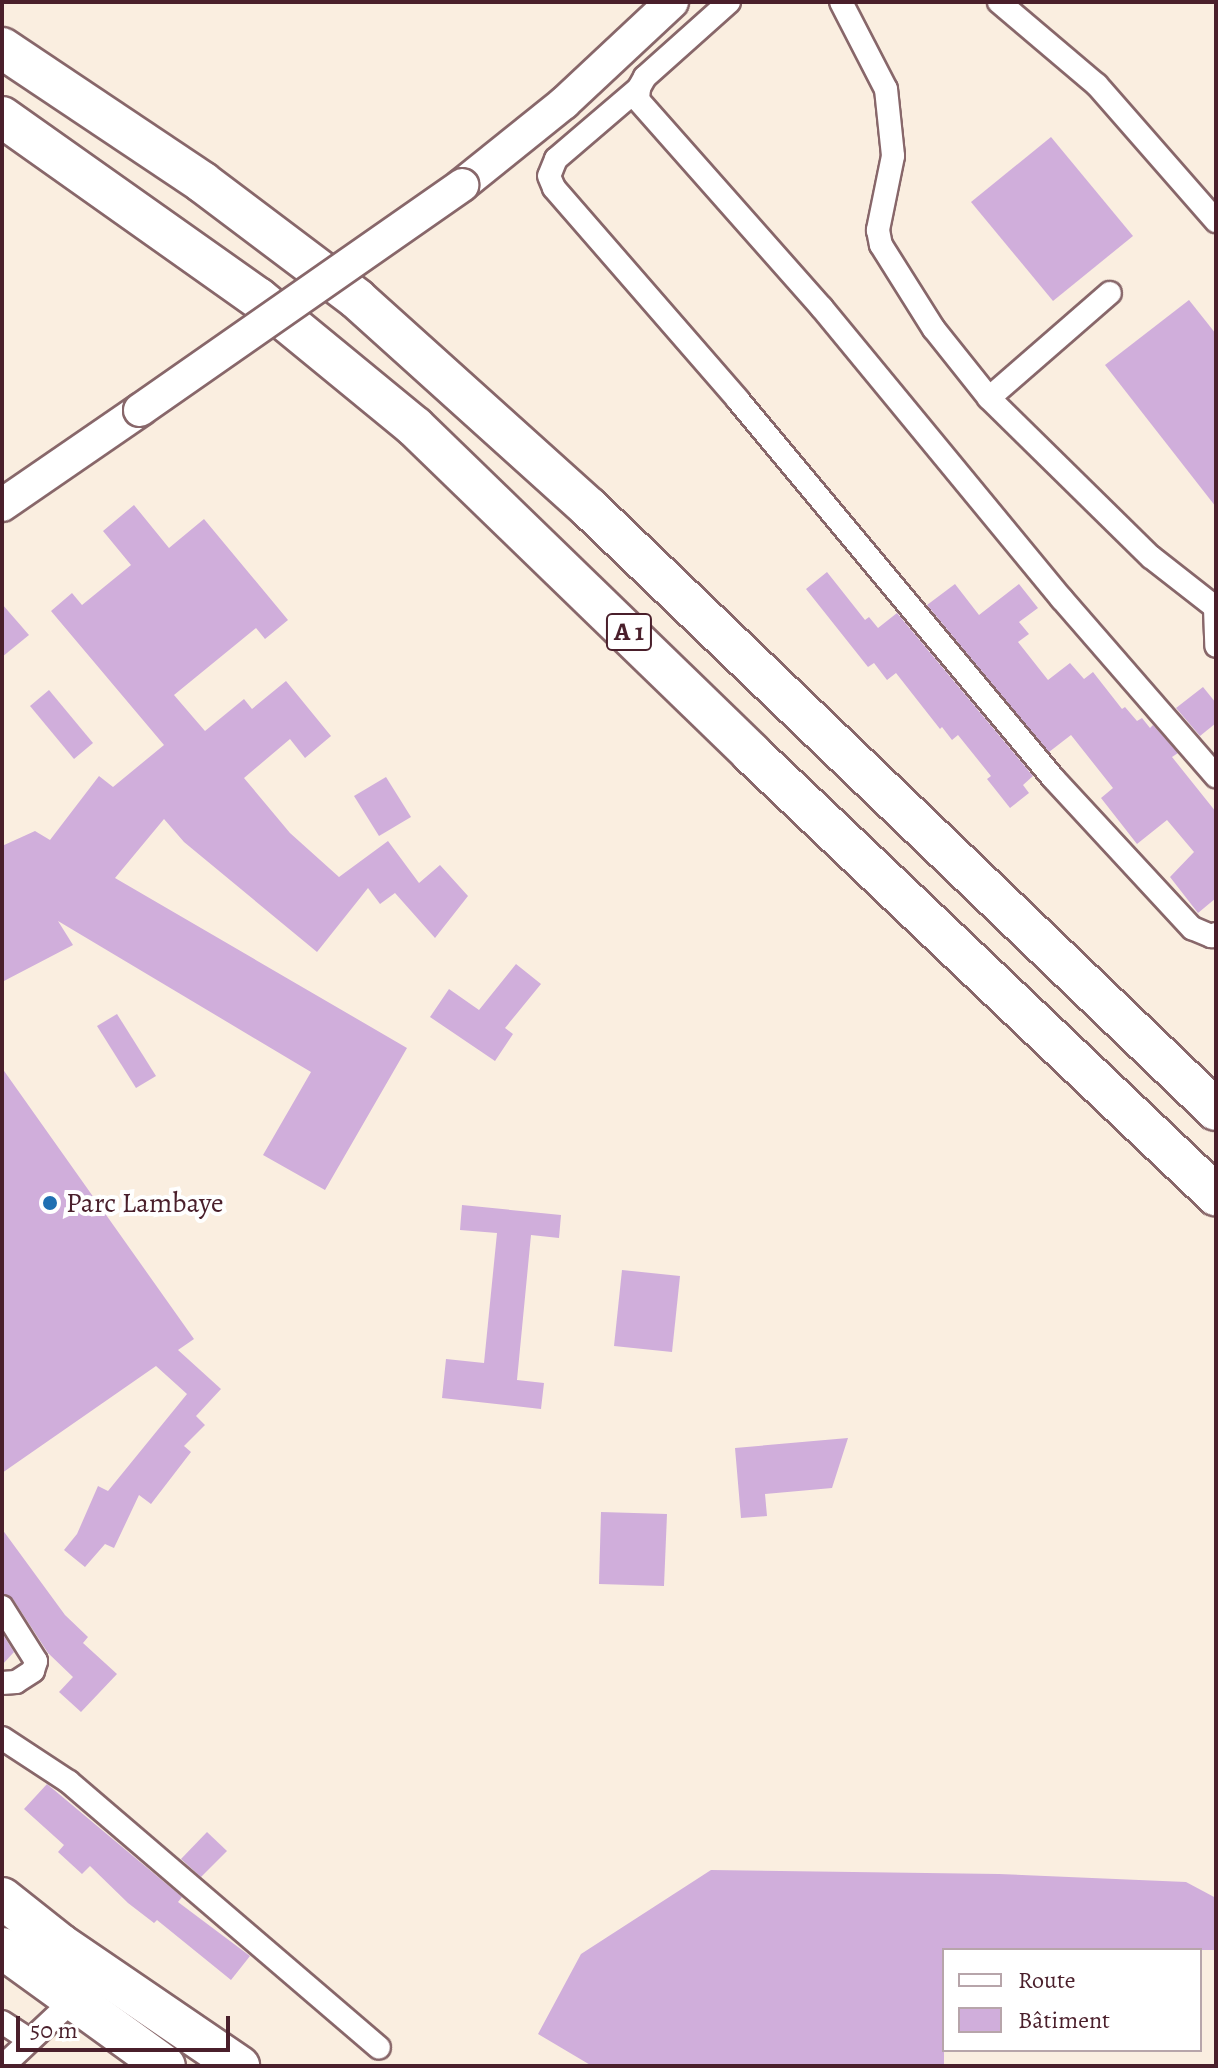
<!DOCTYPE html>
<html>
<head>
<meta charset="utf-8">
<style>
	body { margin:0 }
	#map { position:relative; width:1218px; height:2068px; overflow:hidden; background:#faeee0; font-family:Alegreya,serif }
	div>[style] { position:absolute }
	.building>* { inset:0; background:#d0aedb }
	.roads { filter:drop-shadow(2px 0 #88676a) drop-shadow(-2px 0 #88676a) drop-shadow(0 2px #88676a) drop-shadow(0 -2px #88676a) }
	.street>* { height:22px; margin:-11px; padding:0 11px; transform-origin:11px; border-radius:11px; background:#fff }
	.secondary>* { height:32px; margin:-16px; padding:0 16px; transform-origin:16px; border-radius:16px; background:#fff }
	.highway>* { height:40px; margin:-20px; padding:0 20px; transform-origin:20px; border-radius:20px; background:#fff }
	.bridges { filter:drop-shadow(2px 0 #88676a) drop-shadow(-2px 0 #88676a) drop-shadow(0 2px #88676a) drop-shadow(0 -2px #88676a) }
	.secondary-bridge>* { height:32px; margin:-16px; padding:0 16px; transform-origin:16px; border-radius:16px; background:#fff }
	.dots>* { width:22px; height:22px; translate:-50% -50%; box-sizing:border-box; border:4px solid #fff; border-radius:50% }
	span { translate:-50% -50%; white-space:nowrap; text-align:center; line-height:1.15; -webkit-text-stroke:8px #fff; paint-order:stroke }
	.shield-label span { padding:2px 6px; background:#fff; border:2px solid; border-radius:6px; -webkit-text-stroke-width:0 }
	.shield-label { font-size:26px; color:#4a1f2b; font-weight:700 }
	.poi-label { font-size:28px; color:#4a1f2b }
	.left { translate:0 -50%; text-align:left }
	.frame { position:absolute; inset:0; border:4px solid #4a1f2b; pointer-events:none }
	.legend { position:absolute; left:942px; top:1948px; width:260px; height:104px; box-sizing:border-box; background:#fff; border:2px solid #b7a5aa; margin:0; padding:10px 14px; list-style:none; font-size:24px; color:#4a1f2b }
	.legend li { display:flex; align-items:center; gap:16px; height:40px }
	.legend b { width:40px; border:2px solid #b7a5aa }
	.scale { position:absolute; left:16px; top:2016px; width:214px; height:36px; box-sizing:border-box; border:4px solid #4a1f2b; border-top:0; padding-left:10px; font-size:24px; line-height:28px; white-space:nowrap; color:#4a1f2b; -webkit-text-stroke:6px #fff; paint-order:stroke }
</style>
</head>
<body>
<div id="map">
	<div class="building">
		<i style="clip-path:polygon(1051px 137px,1133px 236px,1053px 301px,971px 202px)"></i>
		<i style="clip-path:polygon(1189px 300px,1216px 334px,1216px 507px,1105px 365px)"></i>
		<i style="clip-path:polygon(134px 505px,169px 548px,204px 519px,288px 620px,265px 639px,256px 628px,174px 695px,205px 731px,244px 699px,252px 709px,286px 681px,331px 736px,305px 758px,290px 739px,244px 778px,290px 833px,339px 877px,388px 841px,419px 883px,440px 865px,468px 896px,435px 938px,395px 893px,380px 904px,368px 888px,317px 952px,184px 842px,164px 819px,115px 878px,407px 1048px,325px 1190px,263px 1155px,311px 1072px,58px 921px,73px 945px,2px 982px,2px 846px,35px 831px,50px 840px,99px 776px,113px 787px,164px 745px,51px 611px,72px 593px,82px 605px,131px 565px,103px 531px)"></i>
		<i style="clip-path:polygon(827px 572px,865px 620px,869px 617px,878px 628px,897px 613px,1033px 776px,1023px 785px,1029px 793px,1010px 808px,987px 779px,991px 776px,958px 735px,952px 740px,942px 727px,940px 729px,896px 673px,887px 680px,874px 663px,868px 667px,806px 589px)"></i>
		<i style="clip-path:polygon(955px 584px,979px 615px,1019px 584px,1038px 608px,1019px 622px,1029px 634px,1018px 642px,1048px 680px,1070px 663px,1084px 679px,1093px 672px,1122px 709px,1125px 707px,1137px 721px,1142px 718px,1150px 728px,1153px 725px,1178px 753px,1172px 757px,1216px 812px,1216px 898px,1198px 913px,1170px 877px,1194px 852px,1167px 820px,1137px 844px,1101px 798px,1113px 788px,1071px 735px,1049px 752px,927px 605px)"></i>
		<i style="clip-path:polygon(2px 604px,29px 635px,2px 657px)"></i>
		<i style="clip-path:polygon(1203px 687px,1216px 703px,1216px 723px,1200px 736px,1176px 708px)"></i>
		<i style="clip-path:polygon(49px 690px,93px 743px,74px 759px,30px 706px)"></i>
		<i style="clip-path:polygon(386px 777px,411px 817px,379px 836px,354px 796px)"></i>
		<i style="clip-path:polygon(516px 964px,541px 984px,505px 1028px,513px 1034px,495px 1061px,430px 1017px,449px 989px,479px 1010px)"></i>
		<i style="clip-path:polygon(117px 1014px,156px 1076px,136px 1088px,97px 1026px)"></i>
		<i style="clip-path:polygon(2px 1068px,194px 1339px,178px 1350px,221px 1389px,196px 1416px,205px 1425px,184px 1446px,191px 1452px,151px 1504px,139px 1495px,114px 1548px,105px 1544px,85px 1567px,64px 1550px,77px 1534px,98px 1486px,108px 1491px,187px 1394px,156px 1366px,2px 1473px)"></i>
		<i style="clip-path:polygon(462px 1205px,561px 1215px,559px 1238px,531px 1235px,517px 1380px,544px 1383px,541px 1409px,442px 1398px,446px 1359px,484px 1363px,497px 1233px,460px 1230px)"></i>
		<i style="clip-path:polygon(622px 1270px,680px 1276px,672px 1352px,614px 1346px)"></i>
		<i style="clip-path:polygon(848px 1438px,832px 1488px,765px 1494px,767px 1516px,741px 1518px,735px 1448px)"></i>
		<i style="clip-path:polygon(601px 1512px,667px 1514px,664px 1586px,599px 1584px)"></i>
		<i style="clip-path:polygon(2px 1529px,65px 1615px,88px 1637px,83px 1643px,117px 1674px,81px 1712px,59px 1692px,73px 1677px,48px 1653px,13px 1599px,2px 1593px)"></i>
		<i style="clip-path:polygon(2px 1633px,14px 1652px,2px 1665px)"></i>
		<i style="clip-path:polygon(47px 1784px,182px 1897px,178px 1902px,250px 1956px,231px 1980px,157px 1920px,154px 1923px,128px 1903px,90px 1866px,82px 1874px,58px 1852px,64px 1845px,24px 1809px)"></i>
		<i style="clip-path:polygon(207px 1832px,227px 1851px,201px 1877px,181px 1859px)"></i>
		<i style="clip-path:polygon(711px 1870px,999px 1874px,1186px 1882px,1216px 1898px,1216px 1950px,944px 1950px,944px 2066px,592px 2066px,538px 2034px,581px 1954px)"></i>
	</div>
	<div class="roads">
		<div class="street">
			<i style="left:729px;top:2px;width:113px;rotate:138.2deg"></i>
			<i style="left:645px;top:77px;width:13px;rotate:119deg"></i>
			<i style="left:639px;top:88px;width:12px;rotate:95deg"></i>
			<i style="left:638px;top:100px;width:278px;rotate:48.5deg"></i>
			<i style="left:822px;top:308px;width:377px;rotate:50.5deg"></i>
			<i style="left:1062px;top:599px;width:235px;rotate:49deg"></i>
			<i style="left:841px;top:2px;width:98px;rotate:62.7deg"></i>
			<i style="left:886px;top:89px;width:67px;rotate:84deg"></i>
			<i style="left:893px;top:156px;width:76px;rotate:101.5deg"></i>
			<i style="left:878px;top:230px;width:15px;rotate:79deg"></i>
			<i style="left:881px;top:245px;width:99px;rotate:57.8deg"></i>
			<i style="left:934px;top:329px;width:88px;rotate:51.4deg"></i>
			<i style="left:989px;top:398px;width:227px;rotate:44.5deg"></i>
			<i style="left:1151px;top:557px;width:83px;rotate:38.1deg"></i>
			<i style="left:999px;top:2px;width:128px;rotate:40.3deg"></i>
			<i style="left:1097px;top:85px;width:181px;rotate:48.8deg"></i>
			<i style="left:639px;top:88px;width:109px;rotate:139.5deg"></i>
			<i style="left:556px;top:159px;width:18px;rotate:112deg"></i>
			<i style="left:549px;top:176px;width:13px;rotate:67deg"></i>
			<i style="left:554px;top:188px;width:281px;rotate:49deg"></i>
			<i style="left:738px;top:400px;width:492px;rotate:50.2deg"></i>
			<i style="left:1053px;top:778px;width:205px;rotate:47.2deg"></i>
			<i style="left:1192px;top:928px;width:21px;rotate:23deg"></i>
			<i style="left:1211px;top:936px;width:5px;rotate:-22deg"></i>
			<i style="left:989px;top:398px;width:160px;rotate:-41deg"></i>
			<i style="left:1215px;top:608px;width:38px;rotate:88deg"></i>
			<i style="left:2px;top:1607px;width:64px;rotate:57.8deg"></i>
			<i style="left:36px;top:1661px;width:10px;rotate:107deg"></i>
			<i style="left:33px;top:1671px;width:20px;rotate:147deg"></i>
			<i style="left:16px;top:1682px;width:14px;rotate:176deg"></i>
			<i style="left:2px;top:1738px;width:80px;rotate:33.3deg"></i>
			<i style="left:69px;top:1782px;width:408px;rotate:40.6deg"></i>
			<i style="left:2px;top:2022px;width:33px;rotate:33deg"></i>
			<i style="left:3px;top:2066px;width:96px;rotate:-43.3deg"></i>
		</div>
		<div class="secondary">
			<i style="left:462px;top:185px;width:131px;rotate:-38.8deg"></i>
			<i style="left:564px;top:103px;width:148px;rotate:-43.1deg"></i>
			<i style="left:2px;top:505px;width:168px;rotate:-34.5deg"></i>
		</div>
		<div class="highway">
			<i style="left:2px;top:48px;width:241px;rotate:33.8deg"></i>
			<i style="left:202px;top:182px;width:194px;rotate:37deg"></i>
			<i style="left:357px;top:299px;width:312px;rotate:42deg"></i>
			<i style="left:589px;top:508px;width:869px;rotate:43.83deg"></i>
			<i style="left:2px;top:117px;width:314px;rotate:35.3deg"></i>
			<i style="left:258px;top:298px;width:203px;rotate:39.4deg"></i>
			<i style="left:415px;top:427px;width:468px;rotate:44.1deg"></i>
			<i style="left:751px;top:753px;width:642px;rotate:43.55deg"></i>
			<i style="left:2px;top:1898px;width:74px;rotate:38.4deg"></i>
			<i style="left:60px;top:1944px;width:217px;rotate:34.3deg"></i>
			<i style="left:2px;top:1948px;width:201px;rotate:35.9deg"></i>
		</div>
	</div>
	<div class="bridges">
		<div class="secondary-bridge">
			<i style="left:140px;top:410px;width:393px;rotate:-34.9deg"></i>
		</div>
	</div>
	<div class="dots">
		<i style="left:50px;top:1203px;background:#1f6fb2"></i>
	</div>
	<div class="shield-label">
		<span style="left:629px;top:632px">A 1</span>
	</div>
	<div class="poi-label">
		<span class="left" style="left:66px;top:1203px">Parc Lambaye</span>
	</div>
	<div class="frame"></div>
	<ul class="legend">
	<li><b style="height:10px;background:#fff"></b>Route</li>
	<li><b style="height:22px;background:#d0aedb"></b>Bâtiment</li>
	</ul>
	<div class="scale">50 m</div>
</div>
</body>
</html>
